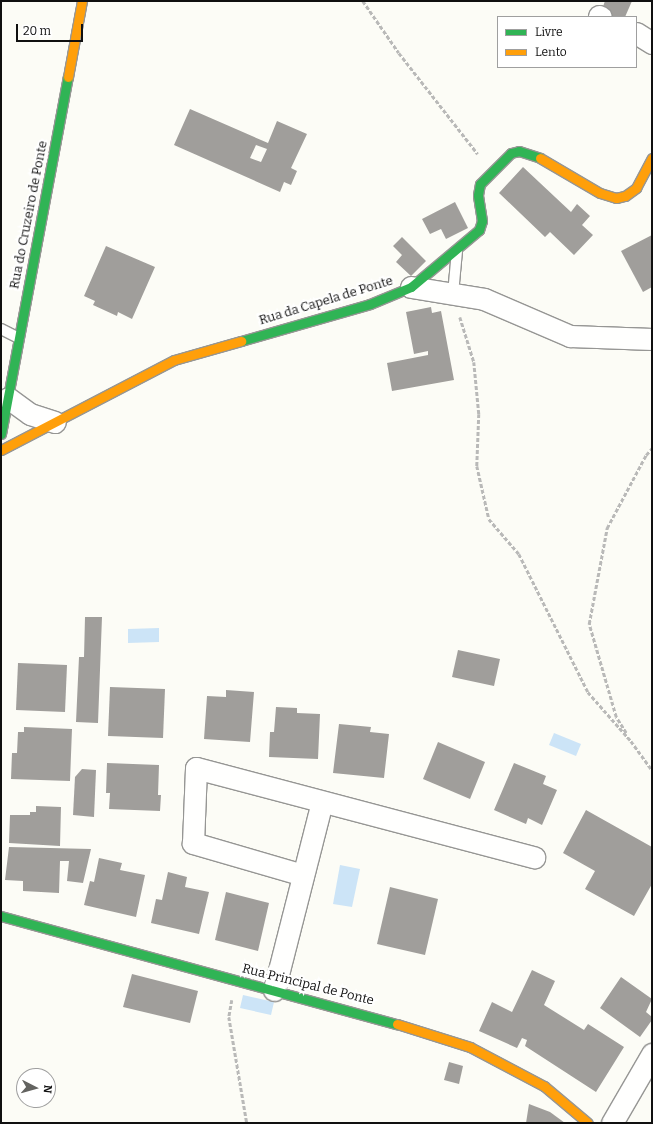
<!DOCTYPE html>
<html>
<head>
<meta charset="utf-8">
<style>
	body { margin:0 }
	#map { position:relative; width:653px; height:1124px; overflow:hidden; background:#fcfcf6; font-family:Bitter,serif }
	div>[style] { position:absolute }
	.water>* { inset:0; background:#cce4f7 }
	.building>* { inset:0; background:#a09e9b }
	.path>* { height:2.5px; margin-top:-1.25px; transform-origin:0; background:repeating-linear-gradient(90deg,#b9b9b8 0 4px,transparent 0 6px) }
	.roads { filter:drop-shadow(1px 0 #969694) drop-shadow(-1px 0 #969694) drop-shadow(0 1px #969694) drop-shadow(0 -1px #969694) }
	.lane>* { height:10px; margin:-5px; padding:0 5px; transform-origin:5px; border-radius:5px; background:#fffffe }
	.street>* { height:21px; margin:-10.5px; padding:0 10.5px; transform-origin:10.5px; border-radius:10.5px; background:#fffffe }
	.fast>* { height:9px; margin:-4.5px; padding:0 4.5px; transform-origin:4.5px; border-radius:4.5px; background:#30b455 }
	.slow>* { height:9px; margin:-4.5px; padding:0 4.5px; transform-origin:4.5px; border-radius:4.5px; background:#ff9f0a }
	span { translate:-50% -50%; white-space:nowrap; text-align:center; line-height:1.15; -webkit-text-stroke:4px #fff; paint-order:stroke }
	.street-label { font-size:13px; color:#101010 }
	.frame { position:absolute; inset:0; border:2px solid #101010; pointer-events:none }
	.legend { position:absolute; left:497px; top:16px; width:140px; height:52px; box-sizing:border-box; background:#fff; border:1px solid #9f9f9f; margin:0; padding:5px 7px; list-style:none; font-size:12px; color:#101010 }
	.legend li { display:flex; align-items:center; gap:8px; height:20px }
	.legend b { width:20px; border:1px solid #9f9f9f }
	.north { position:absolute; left:16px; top:1068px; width:40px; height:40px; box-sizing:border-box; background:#fff; border:1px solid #9f9f9f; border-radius:50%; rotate:96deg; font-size:11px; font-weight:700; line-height:16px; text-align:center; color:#101010 }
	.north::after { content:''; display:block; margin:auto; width:14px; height:18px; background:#636360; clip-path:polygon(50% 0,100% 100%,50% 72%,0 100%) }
	.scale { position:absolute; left:16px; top:24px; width:67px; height:18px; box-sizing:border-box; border:2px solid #101010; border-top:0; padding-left:5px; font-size:12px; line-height:14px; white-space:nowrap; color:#101010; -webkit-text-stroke:3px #fff; paint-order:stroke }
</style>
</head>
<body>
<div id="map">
	<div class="water">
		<i style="clip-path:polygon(159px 628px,159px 642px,128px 643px,128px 629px)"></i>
		<i style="clip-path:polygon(554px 733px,581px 744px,576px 756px,549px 745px)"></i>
		<i style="clip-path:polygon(340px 865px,360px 869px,352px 907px,333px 904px)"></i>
		<i style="clip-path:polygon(243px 995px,274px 1002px,271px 1015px,240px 1008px)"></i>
	</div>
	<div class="building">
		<i style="clip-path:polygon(605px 1px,632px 1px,625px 17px,613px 17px,601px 12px)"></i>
		<i style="clip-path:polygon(evenodd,190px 109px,268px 143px,277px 121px,307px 134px,291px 168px,297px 171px,291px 185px,284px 182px,280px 192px,174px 145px,190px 109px,256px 145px,267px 149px,261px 162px,250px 158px,256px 145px)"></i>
		<i style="clip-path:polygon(523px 167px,571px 212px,577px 204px,590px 216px,582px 225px,593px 235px,574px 255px,550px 232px,545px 237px,499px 193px)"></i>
		<i style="clip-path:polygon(455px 202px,468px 228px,446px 239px,441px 229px,430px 234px,422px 219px)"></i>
		<i style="clip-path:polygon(652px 235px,652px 287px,643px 292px,621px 251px)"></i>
		<i style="clip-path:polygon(402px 237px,426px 261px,411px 276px,396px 262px,402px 255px,393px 246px)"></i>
		<i style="clip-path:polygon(106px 246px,155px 267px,132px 319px,118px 312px,117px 316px,93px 305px,95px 301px,84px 296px)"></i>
		<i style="clip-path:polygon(431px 307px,432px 313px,441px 311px,454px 380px,392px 391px,387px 363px,428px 355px,428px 351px,414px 354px,406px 312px)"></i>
		<i style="clip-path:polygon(85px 617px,102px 617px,98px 723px,76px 722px,79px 657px,84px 657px)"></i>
		<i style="clip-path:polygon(458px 650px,500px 659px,494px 686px,452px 677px)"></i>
		<i style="clip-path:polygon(18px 663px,67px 665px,65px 712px,16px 710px)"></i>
		<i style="clip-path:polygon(110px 687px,165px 689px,163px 738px,108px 736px)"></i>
		<i style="clip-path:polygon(226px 690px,254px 692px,250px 742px,204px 739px,207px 696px,226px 697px)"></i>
		<i style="clip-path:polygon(276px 707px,297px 708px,297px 713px,320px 714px,318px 759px,269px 757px,270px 732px,274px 732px)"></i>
		<i style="clip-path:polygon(339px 724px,371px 727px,370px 732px,389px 734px,384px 778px,333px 773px)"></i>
		<i style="clip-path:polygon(24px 727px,72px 729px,70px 781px,11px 779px,12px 753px,17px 753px,18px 732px,24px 732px)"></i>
		<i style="clip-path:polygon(438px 742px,485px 762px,470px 799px,423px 779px)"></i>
		<i style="clip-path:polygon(107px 763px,159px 765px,158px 795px,161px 795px,160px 811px,109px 809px,110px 793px,106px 793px)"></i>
		<i style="clip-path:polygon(514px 763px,546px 776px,543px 784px,557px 790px,542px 825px,528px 818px,526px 824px,494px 810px)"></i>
		<i style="clip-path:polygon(82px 769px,96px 770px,94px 817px,73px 815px,75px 777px)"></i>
		<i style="clip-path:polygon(36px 806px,61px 807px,60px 846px,9px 843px,10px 815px,30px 815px,30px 812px,36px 812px)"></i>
		<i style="clip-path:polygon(586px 810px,652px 847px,652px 884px,634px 916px,585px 889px,595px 871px,563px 853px)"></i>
		<i style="clip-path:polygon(9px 847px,91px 849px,83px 883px,67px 881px,69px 861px,60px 861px,59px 893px,23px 891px,23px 881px,5px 880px)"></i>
		<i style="clip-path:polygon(99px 858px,122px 863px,120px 870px,145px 875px,136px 917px,84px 905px,90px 881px,94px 882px)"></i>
		<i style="clip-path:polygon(168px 872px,187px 877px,185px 887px,209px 892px,199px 934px,151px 923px,156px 899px,162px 900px)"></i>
		<i style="clip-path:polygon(390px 887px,438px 899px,425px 955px,377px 944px)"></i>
		<i style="clip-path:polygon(226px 892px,269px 903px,258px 951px,215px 940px)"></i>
		<i style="clip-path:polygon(532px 970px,555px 981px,544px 1005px,584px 1030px,588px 1024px,624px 1047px,596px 1092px,525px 1046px,527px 1040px,522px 1038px,517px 1048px,479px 1031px,492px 1002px,512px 1012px)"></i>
		<i style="clip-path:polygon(132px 974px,198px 991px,190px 1023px,123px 1007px)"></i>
		<i style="clip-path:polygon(621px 977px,652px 999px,646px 1012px,652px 1017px,652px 1020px,640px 1037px,600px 1008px)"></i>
		<i style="clip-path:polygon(449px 1062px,463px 1066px,459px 1084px,444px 1080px)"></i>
		<i style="clip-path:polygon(529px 1104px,550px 1112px,565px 1123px,526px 1123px)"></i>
	</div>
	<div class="path">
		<i style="left:363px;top:1px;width:63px;rotate:55.3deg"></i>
		<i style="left:399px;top:53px;width:128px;rotate:52deg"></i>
		<i style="left:460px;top:317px;width:47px;rotate:72.7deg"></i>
		<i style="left:474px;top:362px;width:52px;rotate:84.5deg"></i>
		<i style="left:479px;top:414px;width:52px;rotate:92.2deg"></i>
		<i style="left:477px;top:466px;width:54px;rotate:77.2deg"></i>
		<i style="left:489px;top:519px;width:46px;rotate:49.4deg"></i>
		<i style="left:519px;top:554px;width:154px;rotate:63.4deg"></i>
		<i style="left:588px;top:692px;width:65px;rotate:48.7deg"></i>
		<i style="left:626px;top:733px;width:19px;rotate:-122deg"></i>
		<i style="left:616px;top:717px;width:97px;rotate:-106.2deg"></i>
		<i style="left:589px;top:624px;width:98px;rotate:-79.4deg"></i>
		<i style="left:607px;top:528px;width:83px;rotate:-61.9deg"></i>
		<i style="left:646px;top:455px;width:9px;rotate:-49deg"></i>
		<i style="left:631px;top:741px;width:36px;rotate:54deg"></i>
		<i style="left:232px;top:1000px;width:17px;rotate:100deg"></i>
		<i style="left:229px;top:1017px;width:108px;rotate:80.4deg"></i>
	</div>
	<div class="roads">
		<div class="lane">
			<i style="left:453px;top:294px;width:43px;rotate:-84.7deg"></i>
			<i style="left:1px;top:329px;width:20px;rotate:27deg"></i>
		</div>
		<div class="street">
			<i style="left:599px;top:16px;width:2px;rotate:27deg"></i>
			<i style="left:636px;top:33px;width:19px;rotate:32deg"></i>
			<i style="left:411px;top:287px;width:74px;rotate:9.3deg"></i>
			<i style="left:484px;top:299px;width:94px;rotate:23.3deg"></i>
			<i style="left:570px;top:336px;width:82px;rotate:2.1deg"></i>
			<i style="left:8px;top:398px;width:27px;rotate:36deg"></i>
			<i style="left:30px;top:414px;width:26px;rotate:18deg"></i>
			<i style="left:303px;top:875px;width:115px;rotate:-163.8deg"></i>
			<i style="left:193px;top:843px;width:75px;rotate:-87.7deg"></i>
			<i style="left:196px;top:768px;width:350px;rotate:14.8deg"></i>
			<i style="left:274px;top:990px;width:194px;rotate:-75.7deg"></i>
			<i style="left:612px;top:1123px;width:80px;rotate:-59.9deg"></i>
		</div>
		<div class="fast">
			<i style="left:241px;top:341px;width:134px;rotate:-16deg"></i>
			<i style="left:370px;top:304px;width:44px;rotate:-22.5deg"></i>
			<i style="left:411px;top:287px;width:89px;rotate:-40deg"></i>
			<i style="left:479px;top:230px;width:9px;rotate:-72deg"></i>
			<i style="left:482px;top:221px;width:26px;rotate:-99deg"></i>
			<i style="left:478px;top:195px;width:11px;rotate:-80deg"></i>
			<i style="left:480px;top:184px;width:44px;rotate:-45deg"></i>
			<i style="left:511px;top:153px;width:8px;rotate:-14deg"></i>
			<i style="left:519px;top:151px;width:22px;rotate:18deg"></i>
			<i style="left:1px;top:434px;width:363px;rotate:-79.4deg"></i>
			<i style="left:1px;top:916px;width:410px;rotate:15.3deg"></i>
		</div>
		<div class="slow">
			<i style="left:68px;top:77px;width:77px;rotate:-79.6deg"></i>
			<i style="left:540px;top:158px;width:69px;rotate:30.3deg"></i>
			<i style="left:600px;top:193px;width:17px;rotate:17deg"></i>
			<i style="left:616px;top:198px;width:9px;rotate:-13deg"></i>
			<i style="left:625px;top:196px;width:14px;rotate:-36deg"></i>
			<i style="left:636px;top:188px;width:34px;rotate:-62deg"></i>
			<i style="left:1px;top:450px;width:195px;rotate:-27.5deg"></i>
			<i style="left:174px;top:360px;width:70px;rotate:-15.8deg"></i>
			<i style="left:397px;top:1024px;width:77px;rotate:17.5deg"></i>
			<i style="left:470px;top:1047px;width:84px;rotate:27.8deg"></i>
			<i style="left:544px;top:1086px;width:57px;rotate:40.1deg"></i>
		</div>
	</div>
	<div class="street-label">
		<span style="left:29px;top:215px;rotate:-79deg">Rua do Cruzeiro de Ponte</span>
		<span style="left:326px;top:301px;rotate:-17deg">Rua da Capela de Ponte</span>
		<span style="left:308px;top:985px;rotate:14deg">Rua Principal de Ponte</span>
	</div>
	<div class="frame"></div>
	<ul class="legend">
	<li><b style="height:5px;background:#30b455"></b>Livre</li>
	<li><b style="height:5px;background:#ff9f0a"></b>Lento</li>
	</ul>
	<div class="north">N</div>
	<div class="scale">20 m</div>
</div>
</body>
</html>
